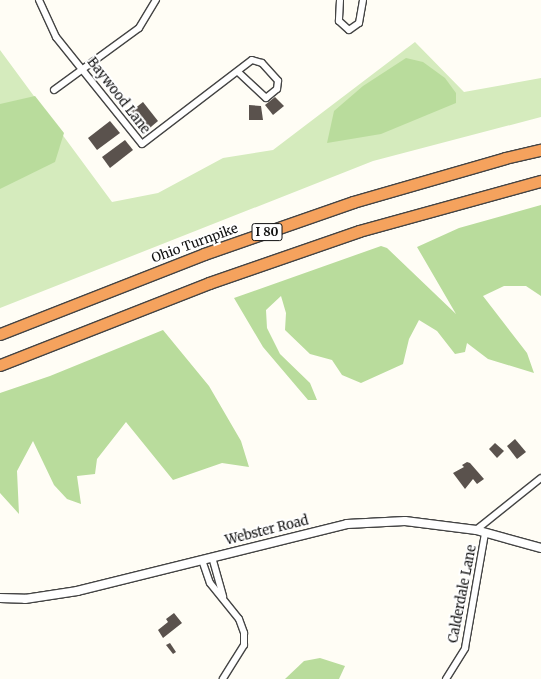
<!DOCTYPE html>
<html>
<head>
<meta charset="utf-8">
<style>
	body { margin:0 }
	#map { position:relative; width:541px; height:679px; overflow:hidden; background:#fffdf5; font-family:Merriweather,serif }
	div>[style] { position:absolute }
	.green>* { inset:0; background:#d5ebbd }
	.forest>* { inset:0; background:#b9dc9c }
	.building>* { inset:0; background:#5a524d }
	.roads { filter:drop-shadow(1px 0 #444) drop-shadow(-1px 0 #444) drop-shadow(0 1px #444) drop-shadow(0 -1px #444) }
	.minor>* { height:6px; margin:-3px; padding:0 3px; transform-origin:3px; border-radius:3px; background:#fff }
	.tertiary>* { height:8px; margin:-4px; padding:0 4px; transform-origin:4px; border-radius:4px; background:#fff }
	.motorway>* { height:11px; margin:-5.5px; padding:0 5.5px; transform-origin:5.5px; border-radius:5.5px; background:#f5a25d }
	span { translate:-50% -50%; white-space:nowrap; text-align:center; line-height:1.15; -webkit-text-stroke:4px #fff; paint-order:stroke }
	.shield-label span { padding:1px 3px; background:#fff; border:1px solid; border-radius:3px; -webkit-text-stroke-width:0 }
	.shield-label { font-size:12px; color:#111; font-weight:700 }
	.street-label { font-size:13px; color:#111 }
</style>
</head>
<body>
<div id="map">
	<div class="green">
		<i style="clip-path:polygon(415px 42px,464px 92px,541px 78px,541px 117px,373px 161px,0 308px,0 50px,112px 202px,158px 193px,223px 158px,273px 150px)"></i>
	</div>
	<div class="forest">
		<i style="clip-path:polygon(406px 58px,423px 62px,445px 78px,456px 93px,456px 103px,381px 134px,327px 143px,334px 111px,363px 86px)"></i>
		<i style="clip-path:polygon(35px 96px,64px 133px,55px 162px,0 189px,0 104px)"></i>
		<i style="clip-path:polygon(541px 205px,541px 296px,526px 286px,504px 286px,483px 296px,527px 353px,534px 373px,488px 359px,467px 343px,465px 352px,455px 354px,437px 331px,419px 320px,409px 339px,403px 364px,361px 383px,342px 375px,332px 360px,310px 354px,285px 330px,286px 313px,281px 296px,266px 310px,267px 328px,280px 354px,310px 383px,317px 400px,308px 400px,263px 347px,234px 298px,381px 246px,387px 248px,456px 314px,417px 247px,459px 228px)"></i>
		<i style="clip-path:polygon(163px 330px,209px 386px,241px 441px,249px 467px,222px 463px,173px 480px,126px 422px,97px 459px,95px 474px,77px 476px,81px 504px,67px 499px,54px 485px,33px 441px,17px 471px,19px 514px,0 493px,0 393px,50px 376px)"></i>
		<i style="clip-path:polygon(320px 658px,345px 666px,339px 679px,285px 679px,304px 661px)"></i>
	</div>
	<div class="building">
		<i style="clip-path:polygon(275px 97px,284px 106px,273px 115px,265px 105px)"></i>
		<i style="clip-path:polygon(143px 102px,158px 121px,145px 132px,129px 113px)"></i>
		<i style="clip-path:polygon(249px 105px,261px 106px,263px 120px,249px 120px)"></i>
		<i style="clip-path:polygon(110px 121px,120px 133px,97px 150px,88px 138px)"></i>
		<i style="clip-path:polygon(125px 140px,133px 150px,110px 168px,102px 157px)"></i>
		<i style="clip-path:polygon(515px 439px,526px 452px,517px 459px,507px 446px)"></i>
		<i style="clip-path:polygon(495px 443px,504px 451px,497px 458px,489px 449px)"></i>
		<i style="clip-path:polygon(467px 462px,470px 463px,484px 479px,477px 484px,473px 479px,465px 489px,453px 473px,464px 467px,462px 465px)"></i>
		<i style="clip-path:polygon(174px 613px,182px 623px,163px 638px,158px 630px,168px 622px,166px 619px)"></i>
		<i style="clip-path:polygon(170px 643px,176px 652px,173px 654px,166px 645px)"></i>
	</div>
	<div class="roads">
		<div class="minor">
			<i style="left:39px;top:0;width:41px;rotate:65.3deg"></i>
			<i style="left:56px;top:37px;width:137px;rotate:51.2deg"></i>
			<i style="left:142px;top:144px;width:138px;rotate:-37.4deg"></i>
			<i style="left:252px;top:60px;width:10px;rotate:17deg"></i>
			<i style="left:262px;top:63px;width:24px;rotate:48deg"></i>
			<i style="left:278px;top:81px;width:8px;rotate:97deg"></i>
			<i style="left:277px;top:89px;width:14px;rotate:141deg"></i>
			<i style="left:266px;top:98px;width:38px;rotate:-137deg"></i>
			<i style="left:340px;top:0;width:21px;rotate:93deg"></i>
			<i style="left:339px;top:21px;width:13px;rotate:42deg"></i>
			<i style="left:349px;top:30px;width:12px;rotate:-35deg"></i>
			<i style="left:359px;top:23px;width:23px;rotate:-80deg"></i>
			<i style="left:54px;top:90px;width:105px;rotate:-36.1deg"></i>
			<i style="left:139px;top:28px;width:33px;rotate:-59deg"></i>
			<i style="left:476px;top:530px;width:83px;rotate:-38.7deg"></i>
			<i style="left:212px;top:557px;width:41px;rotate:74.2deg"></i>
			<i style="left:202px;top:560px;width:24px;rotate:71deg"></i>
			<i style="left:210px;top:583px;width:46px;rotate:51.1deg"></i>
			<i style="left:239px;top:619px;width:15px;rotate:70deg"></i>
			<i style="left:244px;top:633px;width:12px;rotate:90deg"></i>
			<i style="left:244px;top:645px;width:40px;rotate:122deg"></i>
			<i style="left:446px;top:679px;width:36px;rotate:-58deg"></i>
			<i style="left:465px;top:648px;width:117px;rotate:-80.1deg"></i>
		</div>
		<div class="tertiary">
			<i style="left:0;top:598px;width:25px;rotate:2deg"></i>
			<i style="left:25px;top:599px;width:53px;rotate:-8.7deg"></i>
			<i style="left:77px;top:591px;width:278px;rotate:-13.9deg"></i>
			<i style="left:347px;top:524px;width:58px;rotate:-3deg"></i>
			<i style="left:405px;top:521px;width:72px;rotate:7.2deg"></i>
			<i style="left:476px;top:530px;width:67px;rotate:15.5deg"></i>
		</div>
		<div class="motorway">
			<i style="left:0;top:334px;width:219px;rotate:-21.4deg"></i>
			<i style="left:204px;top:254px;width:158px;rotate:-19.2deg"></i>
			<i style="left:353px;top:202px;width:158px;rotate:-16.1deg"></i>
			<i style="left:505px;top:158px;width:37px;rotate:-13deg"></i>
			<i style="left:0;top:365px;width:225px;rotate:-21.4deg"></i>
			<i style="left:209px;top:283px;width:159px;rotate:-19.1deg"></i>
			<i style="left:359px;top:231px;width:189px;rotate:-15.4deg"></i>
		</div>
	</div>
	<div class="shield-label">
		<span style="left:267px;top:232px">I 80</span>
	</div>
	<div class="street-label">
		<span style="left:118px;top:96px;rotate:52deg">Baywood Lane</span>
		<span style="left:195px;top:244px;rotate:-20deg">Ohio Turnpike</span>
		<span style="left:267px;top:531px;rotate:-14deg">Webster Road</span>
		<span style="left:463px;top:594px;rotate:-79deg">Calderdale Lane</span>
	</div>
</div>
</body>
</html>
